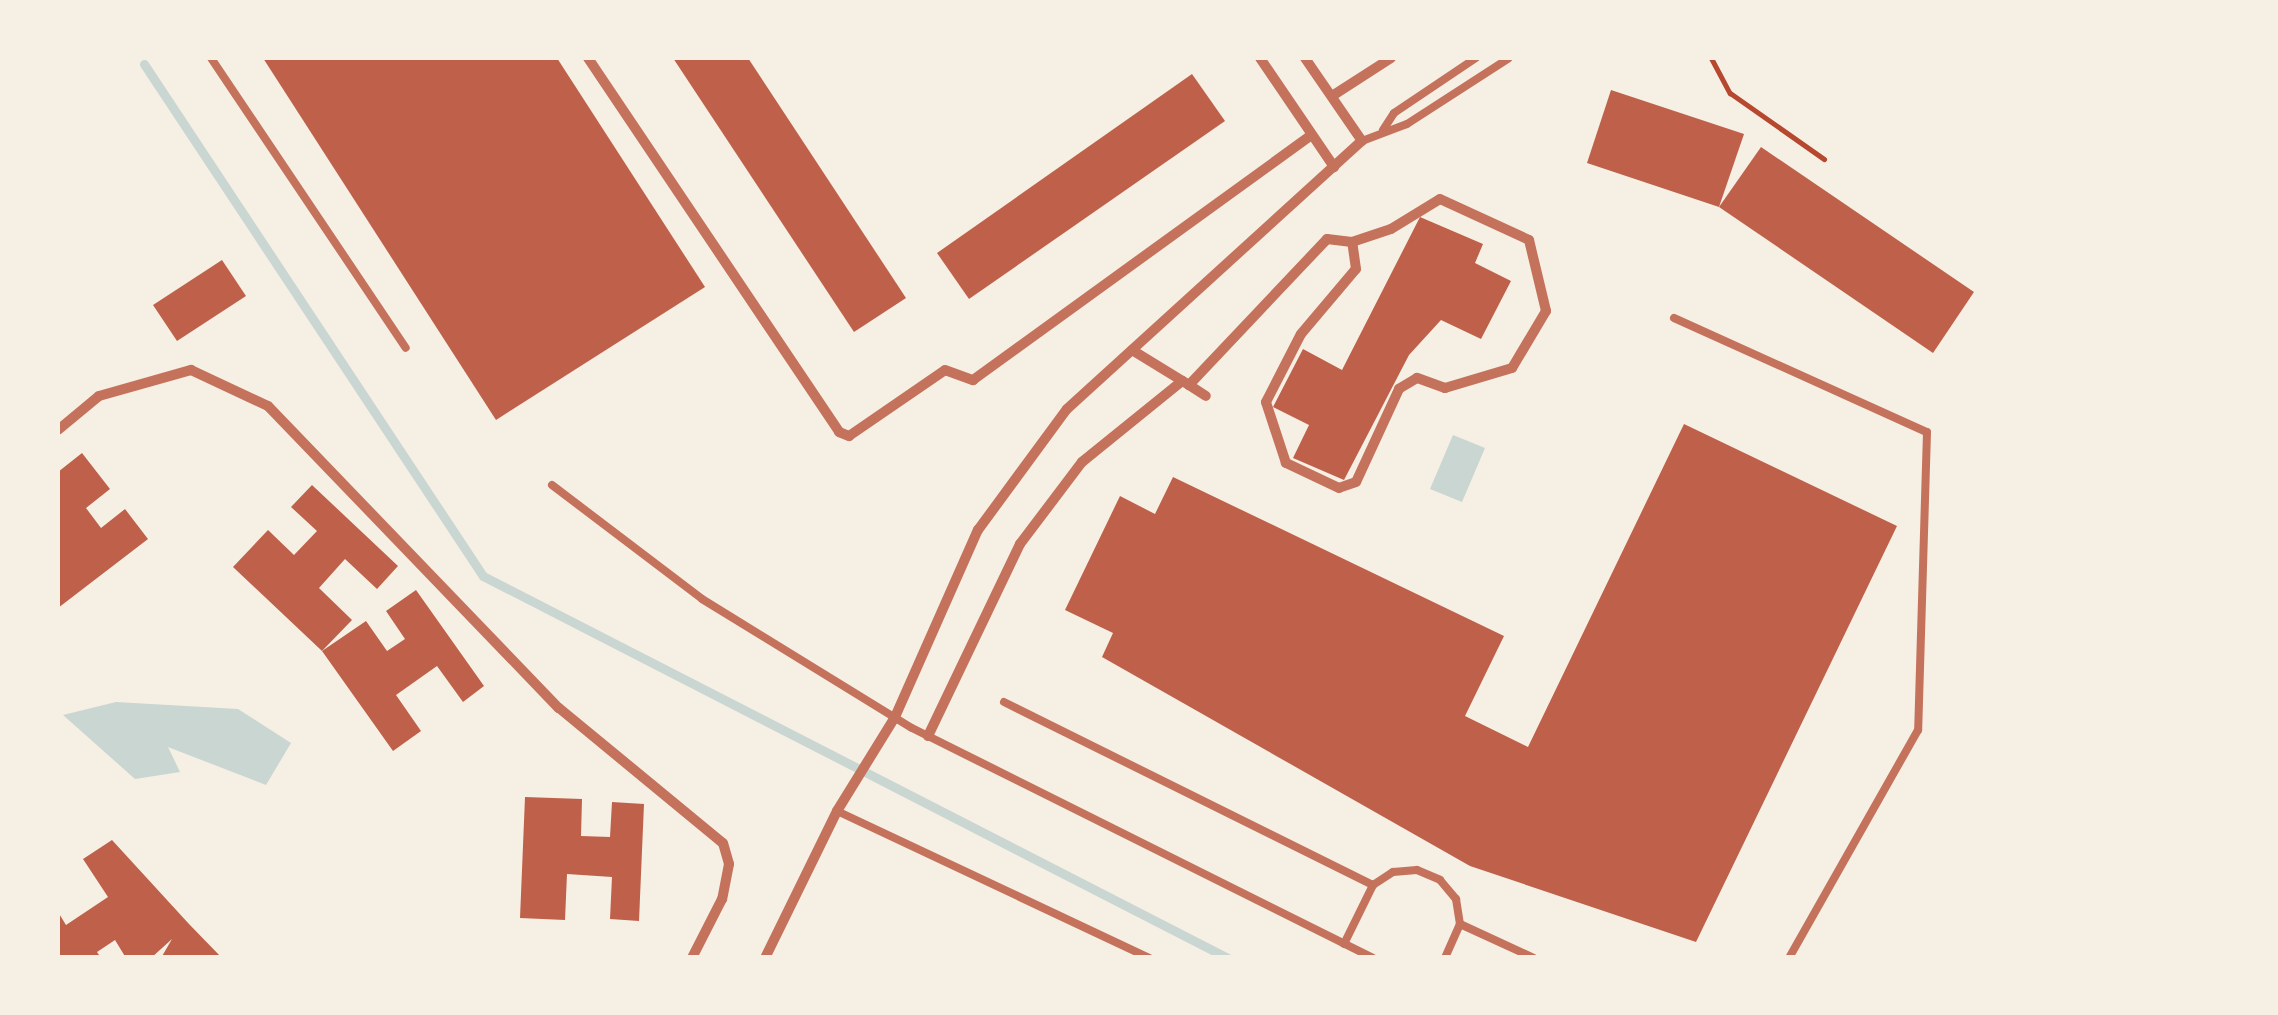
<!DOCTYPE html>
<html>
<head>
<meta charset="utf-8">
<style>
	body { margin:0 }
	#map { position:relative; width:2278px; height:1015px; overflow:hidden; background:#f6efe4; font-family:Cabin,sans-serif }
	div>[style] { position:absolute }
	.water>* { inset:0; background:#c9d6d2 }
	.stream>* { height:9px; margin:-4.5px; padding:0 4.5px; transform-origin:4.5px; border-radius:4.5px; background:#c9d6d2 }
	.building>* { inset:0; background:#bf614a }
	.path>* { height:5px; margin:-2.5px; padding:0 2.5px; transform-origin:2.5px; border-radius:2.5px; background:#b5482f }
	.service>* { height:8px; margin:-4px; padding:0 4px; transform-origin:4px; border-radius:4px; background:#c5725c }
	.minor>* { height:10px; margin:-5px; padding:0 5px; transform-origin:5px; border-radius:5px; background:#c5725c }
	span { translate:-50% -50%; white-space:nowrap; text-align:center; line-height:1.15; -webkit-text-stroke:8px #f6efe4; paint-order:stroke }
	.frame { position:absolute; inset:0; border:60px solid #f6efe4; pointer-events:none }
</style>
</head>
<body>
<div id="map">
	<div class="water">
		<i style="clip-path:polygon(1453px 435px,1485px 448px,1462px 502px,1430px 489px)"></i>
		<i style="clip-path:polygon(116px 702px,238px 709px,291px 743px,266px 785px,168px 747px,180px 772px,135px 779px,63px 715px)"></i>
	</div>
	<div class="stream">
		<i style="left:144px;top:64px;width:614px;rotate:56.49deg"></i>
		<i style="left:483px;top:576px;width:837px;rotate:27.15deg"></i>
	</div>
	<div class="building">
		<i style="clip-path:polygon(263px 58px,557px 58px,705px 287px,496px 420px)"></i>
		<i style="clip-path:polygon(673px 58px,748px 58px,906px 298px,854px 332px)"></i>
		<i style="clip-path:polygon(1192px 74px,1225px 121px,969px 299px,937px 253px)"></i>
		<i style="clip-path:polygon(1611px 90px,1744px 134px,1719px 207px,1587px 163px)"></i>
		<i style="clip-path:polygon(1761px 147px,1974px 292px,1933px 353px,1719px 207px)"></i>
		<i style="clip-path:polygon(1420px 217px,1483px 244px,1475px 263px,1511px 281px,1481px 339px,1441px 320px,1409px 355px,1344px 480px,1293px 458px,1309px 425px,1273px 407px,1303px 349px,1342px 370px)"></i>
		<i style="clip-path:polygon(222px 260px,246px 296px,177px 341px,153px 305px)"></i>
		<i style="clip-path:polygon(1684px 424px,1897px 526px,1696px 942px,1470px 866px,1102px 657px,1113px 633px,1065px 610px,1120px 496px,1155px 514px,1173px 477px,1504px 636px,1465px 716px,1528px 747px)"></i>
		<i style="clip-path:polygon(82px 453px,110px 489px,86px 508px,101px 528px,125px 509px,148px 539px,58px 608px,58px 472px)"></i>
		<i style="clip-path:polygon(312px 485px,398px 566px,377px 589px,345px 559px,319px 588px,352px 620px,322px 651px,233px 567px,268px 530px,294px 555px,317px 531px,291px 507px)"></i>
		<i style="clip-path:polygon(416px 590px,484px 686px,463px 702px,437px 666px,396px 695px,421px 731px,393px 751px,322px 651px,366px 621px,387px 651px,405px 639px,386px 611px)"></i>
		<i style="clip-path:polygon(525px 797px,582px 799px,581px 836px,610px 837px,612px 802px,644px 804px,639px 921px,610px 919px,612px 877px,567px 874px,565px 920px,520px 918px)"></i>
		<i style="clip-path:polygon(112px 840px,189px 924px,222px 958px,161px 958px,172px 939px,151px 958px,126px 958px,115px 940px,97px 952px,101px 958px,58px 958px,58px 912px,66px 925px,108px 897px,83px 859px)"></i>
	</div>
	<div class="path">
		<i style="left:1711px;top:58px;width:40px;rotate:62deg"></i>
		<i style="left:1730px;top:93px;width:115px;rotate:35.1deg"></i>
	</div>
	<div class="service">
		<i style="left:211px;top:58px;width:349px;rotate:56.1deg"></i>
		<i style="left:1383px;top:130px;width:20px;rotate:-57deg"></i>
		<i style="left:1394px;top:113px;width:99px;rotate:-33.9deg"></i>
		<i style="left:1362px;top:141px;width:48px;rotate:-20.7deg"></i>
		<i style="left:1407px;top:124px;width:121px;rotate:-32.9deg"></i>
		<i style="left:1674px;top:318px;width:277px;rotate:24.3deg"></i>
		<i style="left:1927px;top:432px;width:298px;rotate:91.7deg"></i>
		<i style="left:1918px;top:730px;width:262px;rotate:119.5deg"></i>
		<i style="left:552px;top:485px;width:188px;rotate:37.2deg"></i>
		<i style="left:702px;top:599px;width:246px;rotate:31.6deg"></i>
		<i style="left:912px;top:728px;width:515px;rotate:26.52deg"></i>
		<i style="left:1004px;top:702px;width:412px;rotate:26.4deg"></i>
		<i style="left:837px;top:811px;width:346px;rotate:25.2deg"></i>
		<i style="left:1460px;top:924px;width:81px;rotate:24.7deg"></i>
		<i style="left:1344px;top:944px;width:66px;rotate:-63.8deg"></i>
		<i style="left:1373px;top:885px;width:24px;rotate:-33deg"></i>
		<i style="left:1393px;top:872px;width:24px;rotate:-5deg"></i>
		<i style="left:1417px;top:870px;width:25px;rotate:23deg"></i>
		<i style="left:1440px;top:880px;width:25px;rotate:50deg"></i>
		<i style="left:1456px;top:899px;width:25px;rotate:81deg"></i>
		<i style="left:1460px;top:924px;width:37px;rotate:114deg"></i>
	</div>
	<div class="minor">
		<i style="left:588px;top:58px;width:450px;rotate:56.1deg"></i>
		<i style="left:839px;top:432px;width:11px;rotate:22deg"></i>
		<i style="left:849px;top:436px;width:116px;rotate:-34.5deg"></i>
		<i style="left:945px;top:370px;width:30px;rotate:20deg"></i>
		<i style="left:973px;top:380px;width:418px;rotate:-35.9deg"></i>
		<i style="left:1260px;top:58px;width:132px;rotate:55.8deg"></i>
		<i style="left:1332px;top:96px;width:70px;rotate:-32.8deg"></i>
		<i style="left:1132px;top:350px;width:67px;rotate:31.6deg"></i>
		<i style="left:1189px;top:385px;width:201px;rotate:-46.6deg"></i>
		<i style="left:1327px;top:239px;width:25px;rotate:7deg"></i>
		<i style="left:1352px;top:242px;width:41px;rotate:-18.4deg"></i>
		<i style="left:1391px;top:229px;width:57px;rotate:-31.5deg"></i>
		<i style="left:1440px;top:199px;width:98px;rotate:24.7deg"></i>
		<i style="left:1529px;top:240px;width:73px;rotate:76.5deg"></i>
		<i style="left:1546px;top:311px;width:66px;rotate:120.8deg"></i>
		<i style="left:1512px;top:368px;width:70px;rotate:163.4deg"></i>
		<i style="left:1445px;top:388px;width:30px;rotate:-160deg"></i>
		<i style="left:1417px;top:378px;width:21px;rotate:149deg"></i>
		<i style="left:1399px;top:389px;width:102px;rotate:114.8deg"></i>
		<i style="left:1356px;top:482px;width:18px;rotate:161deg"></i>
		<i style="left:1339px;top:488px;width:59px;rotate:-154.7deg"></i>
		<i style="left:1286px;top:463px;width:64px;rotate:-108.2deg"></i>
		<i style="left:1266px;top:402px;width:76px;rotate:-62.8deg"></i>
		<i style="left:1301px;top:334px;width:85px;rotate:-49.8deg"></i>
		<i style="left:1356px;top:269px;width:27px;rotate:-98deg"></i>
		<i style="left:1189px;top:385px;width:20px;rotate:33deg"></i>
		<i style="left:58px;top:430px;width:53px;rotate:-39.7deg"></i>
		<i style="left:99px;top:396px;width:96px;rotate:-15.8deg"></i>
		<i style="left:191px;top:370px;width:85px;rotate:25.1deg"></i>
		<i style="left:268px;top:406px;width:419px;rotate:46.1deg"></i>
		<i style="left:559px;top:708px;width:212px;rotate:39.5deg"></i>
		<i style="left:723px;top:843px;width:22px;rotate:74deg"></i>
		<i style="left:729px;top:864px;width:36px;rotate:101deg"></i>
		<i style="left:722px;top:899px;width:66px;rotate:117deg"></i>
		<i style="left:928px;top:736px;width:213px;rotate:-64.4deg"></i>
		<i style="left:1020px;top:544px;width:103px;rotate:-52.9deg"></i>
		<i style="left:1082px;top:462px;width:129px;rotate:-39deg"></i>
		<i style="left:765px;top:958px;width:164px;rotate:-63.9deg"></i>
		<i style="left:837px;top:811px;width:110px;rotate:-58.3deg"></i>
		<i style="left:895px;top:717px;width:205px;rotate:-66.1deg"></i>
		<i style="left:978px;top:530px;width:150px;rotate:-53.7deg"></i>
		<i style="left:1067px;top:409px;width:399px;rotate:-42.3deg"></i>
		<i style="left:1362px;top:141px;width:101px;rotate:-124.5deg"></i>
	</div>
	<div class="frame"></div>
</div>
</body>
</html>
